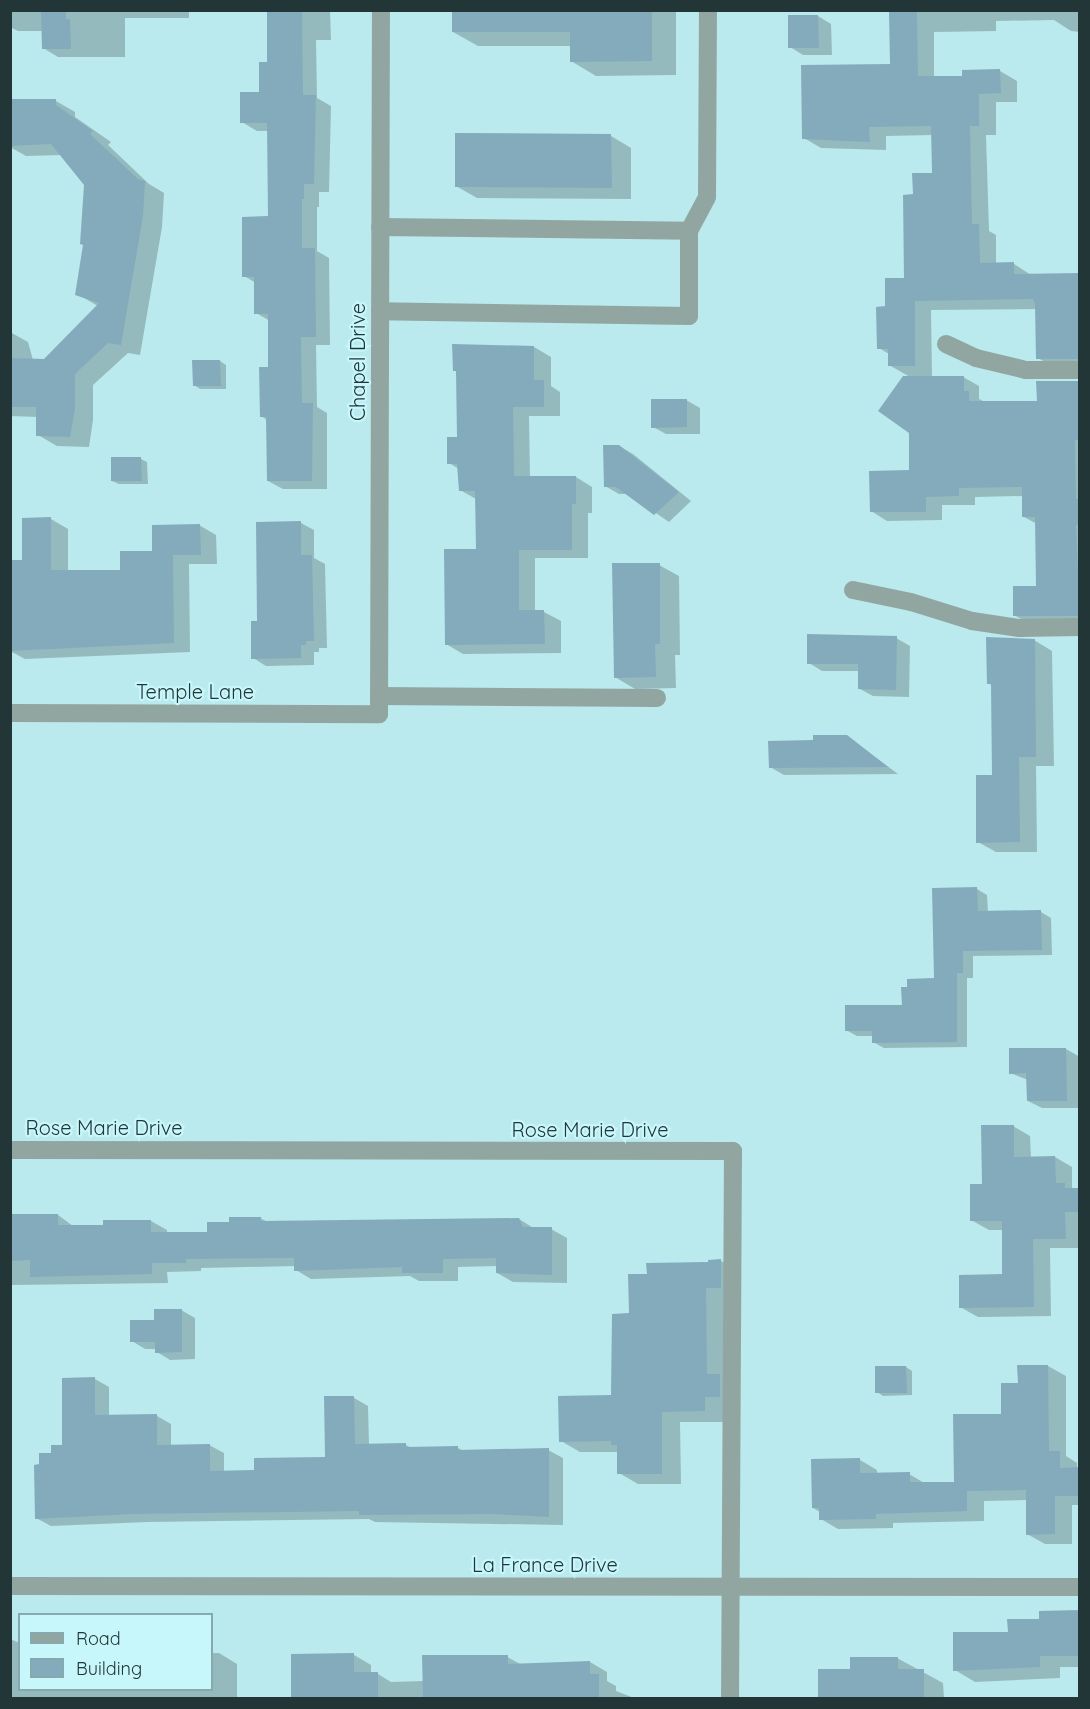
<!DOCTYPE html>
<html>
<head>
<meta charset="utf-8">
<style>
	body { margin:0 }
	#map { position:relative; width:1090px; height:1709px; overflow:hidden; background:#bae9ee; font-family:Quicksand,sans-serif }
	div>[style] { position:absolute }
	.shadow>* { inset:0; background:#0003 }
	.building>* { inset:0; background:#84abbc }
	.minor>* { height:18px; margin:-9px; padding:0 9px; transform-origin:9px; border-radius:9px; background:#92a6a1 }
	span { translate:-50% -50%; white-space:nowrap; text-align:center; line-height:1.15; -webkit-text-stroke:4.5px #c7f7fb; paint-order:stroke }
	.street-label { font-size:20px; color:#223537 }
	.frame { position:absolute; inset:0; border:12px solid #223537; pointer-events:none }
	.legend { position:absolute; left:18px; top:1613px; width:195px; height:78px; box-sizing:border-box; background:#c7f7fb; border:2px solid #85a9ad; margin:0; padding:8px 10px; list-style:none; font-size:18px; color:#223537 }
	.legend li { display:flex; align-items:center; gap:12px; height:30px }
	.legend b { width:30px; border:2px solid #85a9ad }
</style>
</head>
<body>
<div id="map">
	<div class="shadow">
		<i style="clip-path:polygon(10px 10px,189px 10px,189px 18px,125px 18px,125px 57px,58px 57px,43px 48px,43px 31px,18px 31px,10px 27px)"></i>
		<i style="clip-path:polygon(268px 10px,330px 10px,331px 40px,316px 40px,317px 98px,331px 106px,329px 192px,319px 192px,319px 207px,317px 207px,317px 251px,329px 258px,330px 345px,316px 345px,317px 407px,327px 413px,327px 489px,283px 489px,268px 481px,267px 420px,261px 416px,270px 368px,270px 321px,256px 313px,256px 283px,244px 276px,270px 218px,269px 131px,257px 131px,242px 122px,261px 94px,269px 64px)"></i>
		<i style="clip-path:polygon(453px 10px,676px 10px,676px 75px,596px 76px,571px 61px,571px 46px,478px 46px,453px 32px)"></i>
		<i style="clip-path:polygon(891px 10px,1080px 10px,1080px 32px,1071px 31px,1054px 20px,996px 21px,996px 31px,934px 32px,934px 77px,964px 77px,1000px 71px,1017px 81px,1017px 102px,996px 102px,996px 135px,986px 135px,989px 231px,996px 235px,996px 264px,1014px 264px,1031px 275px,1080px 275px,1080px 368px,1055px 368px,1038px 358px,1037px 309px,931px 310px,932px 377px,963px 377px,979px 386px,979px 399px,985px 402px,1038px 402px,1080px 382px,1080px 624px,1030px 624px,1014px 615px,1038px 588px,1037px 524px,1024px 517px,1024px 496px,975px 497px,975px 505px,942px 505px,942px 520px,887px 521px,871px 511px,910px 472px,910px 377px,889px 365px,889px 354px,879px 348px,886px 308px,905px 279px,914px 196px,934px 175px,933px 135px,886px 136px,886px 150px,821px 148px,804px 138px,891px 65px)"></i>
		<i style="clip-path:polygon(818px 16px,831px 24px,832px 55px,803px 55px,790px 47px)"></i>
		<i style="clip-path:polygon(10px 100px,56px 101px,75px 112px,75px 117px,111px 142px,108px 145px,149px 184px,164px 193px,162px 227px,140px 355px,128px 353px,93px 385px,93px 420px,89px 447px,57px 446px,38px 435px,38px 417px,10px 416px,10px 332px,28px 342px,33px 360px,45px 361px,98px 306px,77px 294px,85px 246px,86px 184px,62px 155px,26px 156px,10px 147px)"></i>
		<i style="clip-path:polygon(611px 136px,631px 148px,631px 199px,477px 198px,456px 186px)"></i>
		<i style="clip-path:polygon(454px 346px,534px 347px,551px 357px,551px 386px,560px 392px,560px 416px,529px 416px,530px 477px,576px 477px,592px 487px,592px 513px,588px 513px,588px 558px,535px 558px,535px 612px,544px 612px,561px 621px,561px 653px,463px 654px,446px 644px,477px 550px,476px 499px,460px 490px,459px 469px,449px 463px,459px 439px,457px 372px,454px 370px)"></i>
		<i style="clip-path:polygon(220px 361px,226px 365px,226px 389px,200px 389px,194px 385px)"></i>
		<i style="clip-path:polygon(686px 400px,700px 408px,700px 434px,666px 434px,653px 427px)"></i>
		<i style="clip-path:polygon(619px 446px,633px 454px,691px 501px,669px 522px,628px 494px,619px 494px,605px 486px)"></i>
		<i style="clip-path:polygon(141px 459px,147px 462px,148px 484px,119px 484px,112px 481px)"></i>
		<i style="clip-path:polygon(51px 519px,68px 529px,68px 572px,122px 571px,199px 525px,216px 535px,217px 564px,189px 564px,190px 652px,25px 659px,10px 651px,10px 562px,24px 562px)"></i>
		<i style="clip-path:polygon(301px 523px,314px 530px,314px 558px,325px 564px,327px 648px,319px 648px,319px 652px,314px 652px,314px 665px,266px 666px,253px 658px,258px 622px)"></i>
		<i style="clip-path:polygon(659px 565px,679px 576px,680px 655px,675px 655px,676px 688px,635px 689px,615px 677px)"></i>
		<i style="clip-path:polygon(896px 638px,910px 646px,909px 697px,873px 696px,860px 689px,860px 671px,822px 671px,809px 663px)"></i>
		<i style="clip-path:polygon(1034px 640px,1052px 651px,1054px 766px,1036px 766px,1037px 852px,996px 852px,978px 842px,994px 776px,993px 686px,988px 683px)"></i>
		<i style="clip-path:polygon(847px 736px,898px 774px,784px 775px,770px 767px,815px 742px)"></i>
		<i style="clip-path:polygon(977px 889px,987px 895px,988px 912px,1041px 912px,1051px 918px,1052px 955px,973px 956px,973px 978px,967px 978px,967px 1047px,884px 1048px,873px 1042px,873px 1036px,857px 1036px,846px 1030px,903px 1007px,909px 988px,935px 980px)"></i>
		<i style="clip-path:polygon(1066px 1049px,1080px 1057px,1080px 1108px,1042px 1108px,1028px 1101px,1028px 1080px,1010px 1073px,1010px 1050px)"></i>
		<i style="clip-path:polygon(1013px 1126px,1030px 1136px,1031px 1158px,1055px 1157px,1072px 1167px,1072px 1190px,1080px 1190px,1080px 1248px,1050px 1248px,1051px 1316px,978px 1317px,960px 1307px,1003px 1276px,1003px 1230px,989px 1230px,971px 1220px,983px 1185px)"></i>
		<i style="clip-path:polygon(58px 1215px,73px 1226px,104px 1226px,151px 1221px,167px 1230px,167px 1234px,208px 1234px,231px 1223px,260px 1218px,268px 1222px,519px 1219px,535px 1229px,551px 1229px,567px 1238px,567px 1283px,513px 1282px,497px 1273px,497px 1266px,458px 1267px,458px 1281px,419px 1281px,410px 1276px,311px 1279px,296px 1270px,296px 1266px,201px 1268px,201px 1271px,167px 1272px,168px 1283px,10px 1285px,10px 1216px)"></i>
		<i style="clip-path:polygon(721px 1261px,740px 1272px,724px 1422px,680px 1422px,681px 1484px,638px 1484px,619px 1473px,618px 1452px,580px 1452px,561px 1441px,612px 1397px,630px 1315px,648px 1275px)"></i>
		<i style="clip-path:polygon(181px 1310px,195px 1318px,195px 1359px,170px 1360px,157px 1352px,157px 1349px,145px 1349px,132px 1341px,156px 1321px)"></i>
		<i style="clip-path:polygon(1048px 1366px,1066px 1376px,1066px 1456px,1077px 1463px,1077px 1469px,1080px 1469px,1080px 1505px,1072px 1505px,1072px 1544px,1045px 1544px,1027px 1534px,1027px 1500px,984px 1501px,984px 1521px,893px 1523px,893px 1528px,838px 1529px,821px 1519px,820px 1512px,813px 1508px,860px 1460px,877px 1470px,877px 1474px,909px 1474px,926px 1484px,955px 1483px,1003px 1415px,1019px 1384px)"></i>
		<i style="clip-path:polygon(906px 1367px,912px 1371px,912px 1395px,883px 1396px,877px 1392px)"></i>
		<i style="clip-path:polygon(95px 1379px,109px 1387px,109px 1417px,157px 1416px,171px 1424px,171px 1446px,209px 1445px,224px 1453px,224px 1472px,256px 1472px,327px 1458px,354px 1398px,368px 1406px,369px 1445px,406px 1445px,413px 1449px,458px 1448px,464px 1451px,548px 1450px,563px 1458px,563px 1525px,375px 1522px,369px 1519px,148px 1522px,51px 1526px,36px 1518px,41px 1466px,63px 1446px)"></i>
		<i style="clip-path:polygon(1080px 1612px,1080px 1667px,1060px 1667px,1060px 1678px,975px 1682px,955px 1670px,1009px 1633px,1040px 1621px)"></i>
		<i style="clip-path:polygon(10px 1639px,20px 1643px,20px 1690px,212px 1690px,212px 1653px,219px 1653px,237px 1664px,237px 1697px,278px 1698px,10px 1698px)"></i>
		<i style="clip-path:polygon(354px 1655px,371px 1665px,371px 1674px,378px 1674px,391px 1682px,424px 1681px,507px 1657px,522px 1665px,590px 1662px,607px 1672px,607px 1681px,616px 1686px,616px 1691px,634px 1698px,293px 1698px,293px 1656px)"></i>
		<i style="clip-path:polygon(897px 1658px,943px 1683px,944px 1698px,820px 1698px,820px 1671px,851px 1670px)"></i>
	</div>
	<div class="building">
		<i style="clip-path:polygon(41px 10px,66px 10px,66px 19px,70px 19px,71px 49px,42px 49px)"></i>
		<i style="clip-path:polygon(267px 10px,302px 10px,303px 95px,316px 95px,314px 184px,304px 184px,304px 199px,302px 199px,302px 248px,315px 248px,316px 337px,301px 337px,302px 403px,313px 403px,312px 481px,267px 481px,266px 417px,260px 417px,259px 367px,268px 367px,268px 314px,254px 314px,254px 277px,242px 277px,242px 217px,268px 216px,267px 123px,240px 123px,240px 92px,259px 92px,259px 62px,267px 62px)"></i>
		<i style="clip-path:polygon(452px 10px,652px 10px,652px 61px,570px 62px,570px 32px,452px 32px)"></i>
		<i style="clip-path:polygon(917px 11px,918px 76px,962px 76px,962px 70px,1000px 69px,1001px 93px,979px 94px,979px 126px,970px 126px,972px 224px,979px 224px,980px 263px,1014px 262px,1014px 274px,1080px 273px,1080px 359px,1036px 359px,1035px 304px,1033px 299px,915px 301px,915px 366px,888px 366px,888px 349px,877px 349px,876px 307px,885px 306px,885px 278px,904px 278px,903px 195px,913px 194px,912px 173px,932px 173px,931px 126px,869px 127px,870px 142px,802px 139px,801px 65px,890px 64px,889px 12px)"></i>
		<i style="clip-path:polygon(788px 15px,818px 15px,819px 48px,788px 48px)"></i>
		<i style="clip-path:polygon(10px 99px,56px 99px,56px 105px,93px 131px,90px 134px,138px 179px,145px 181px,143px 216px,121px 345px,108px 343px,75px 374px,75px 409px,70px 437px,36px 436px,36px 407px,10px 407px,10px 358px,44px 359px,99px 303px,75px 295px,83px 245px,80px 244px,84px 185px,51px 144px,10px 146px)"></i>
		<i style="clip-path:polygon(455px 133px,611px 134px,612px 188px,455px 187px)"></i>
		<i style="clip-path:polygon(452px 344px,534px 346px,534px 380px,544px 380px,544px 407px,513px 407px,514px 476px,576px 476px,576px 504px,572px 504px,572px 550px,519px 550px,519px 610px,544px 610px,545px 644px,445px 645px,444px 549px,476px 549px,475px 491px,459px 491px,457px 464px,447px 464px,447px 437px,457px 437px,456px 371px,453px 371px)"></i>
		<i style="clip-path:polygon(192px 360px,220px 360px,221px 386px,193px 386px)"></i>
		<i style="clip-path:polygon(903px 376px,964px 376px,964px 391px,969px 391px,969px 401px,1037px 401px,1036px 381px,1080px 381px,1080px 440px,1075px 440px,1076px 499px,1080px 499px,1080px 524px,1076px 525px,1080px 616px,1013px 616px,1013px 586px,1036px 586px,1035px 517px,1022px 517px,1022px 487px,959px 488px,959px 496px,926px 497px,926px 512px,870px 512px,869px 471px,909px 470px,909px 433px,878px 411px)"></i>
		<i style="clip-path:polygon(651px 399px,687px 399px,687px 427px,651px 428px)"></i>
		<i style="clip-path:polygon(603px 445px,619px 445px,679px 492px,654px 515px,616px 487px,604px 487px)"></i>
		<i style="clip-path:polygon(111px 457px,141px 457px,142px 481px,111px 481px)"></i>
		<i style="clip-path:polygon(51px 517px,51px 570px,120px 570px,120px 551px,152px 551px,152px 525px,200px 524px,201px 555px,173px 555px,174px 643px,10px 651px,10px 560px,22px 560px,22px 518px)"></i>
		<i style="clip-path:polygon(301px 521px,301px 555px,312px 555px,314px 641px,306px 641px,306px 645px,301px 645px,301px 658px,251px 659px,251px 621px,257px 621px,256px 522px)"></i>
		<i style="clip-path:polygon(612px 563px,660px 563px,660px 644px,655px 644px,656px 677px,614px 678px)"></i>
		<i style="clip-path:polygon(807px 634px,897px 636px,896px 690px,858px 689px,858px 664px,807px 664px)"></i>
		<i style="clip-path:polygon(986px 637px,1035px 639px,1036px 757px,1019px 757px,1020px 842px,976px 843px,976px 775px,992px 775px,991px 684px,987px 684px)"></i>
		<i style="clip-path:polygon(813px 735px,847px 735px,888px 767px,769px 768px,768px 741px,813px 740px)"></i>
		<i style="clip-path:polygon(977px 887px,978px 911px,1041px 910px,1042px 950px,963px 951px,963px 973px,957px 973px,957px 1042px,872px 1043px,872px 1031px,845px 1031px,845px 1005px,902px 1005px,901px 987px,907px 987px,907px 979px,934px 978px,932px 888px)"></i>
		<i style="clip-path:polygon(1009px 1048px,1066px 1048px,1067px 1101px,1027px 1101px,1026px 1073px,1009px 1074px)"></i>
		<i style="clip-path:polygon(981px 1125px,1014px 1125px,1014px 1157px,1055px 1156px,1056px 1183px,1065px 1183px,1065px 1188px,1080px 1188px,1080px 1212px,1065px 1212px,1066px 1239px,1033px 1239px,1034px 1307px,959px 1308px,959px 1275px,1002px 1274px,1002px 1221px,970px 1221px,970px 1184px,982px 1184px)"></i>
		<i style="clip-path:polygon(10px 1214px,58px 1214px,58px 1225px,103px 1225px,103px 1220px,151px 1220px,151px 1232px,207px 1232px,207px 1222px,229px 1222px,229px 1217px,261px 1217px,261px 1221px,519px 1218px,523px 1227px,552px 1227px,552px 1275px,496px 1273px,496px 1258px,443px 1259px,443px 1273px,402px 1273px,402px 1267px,294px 1271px,294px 1258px,186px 1259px,186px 1263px,152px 1263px,152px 1274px,30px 1277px,30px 1260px,10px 1261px)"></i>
		<i style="clip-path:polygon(721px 1259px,721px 1288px,706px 1288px,707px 1374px,720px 1374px,720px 1397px,705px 1397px,705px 1411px,662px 1412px,662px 1474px,617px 1474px,617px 1445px,611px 1445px,611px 1441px,559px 1442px,558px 1396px,611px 1395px,612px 1314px,629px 1313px,628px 1274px,647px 1274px,646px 1263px,708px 1262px,708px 1260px)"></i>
		<i style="clip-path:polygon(154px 1309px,182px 1309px,182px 1352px,155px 1353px,155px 1342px,130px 1342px,130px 1320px,154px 1320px)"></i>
		<i style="clip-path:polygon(1017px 1365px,1048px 1365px,1049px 1451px,1060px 1451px,1060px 1468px,1080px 1467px,1080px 1496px,1055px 1496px,1055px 1534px,1026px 1535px,1026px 1490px,967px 1491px,967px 1511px,876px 1514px,876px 1519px,819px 1520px,819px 1508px,812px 1508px,811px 1459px,860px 1458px,860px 1473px,910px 1472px,910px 1482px,954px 1482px,953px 1414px,1001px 1414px,1001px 1383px,1018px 1383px)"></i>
		<i style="clip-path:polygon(875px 1366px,906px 1366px,907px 1393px,875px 1393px)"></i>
		<i style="clip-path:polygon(95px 1377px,95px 1415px,157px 1414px,157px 1445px,210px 1444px,210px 1471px,254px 1470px,254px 1458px,325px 1457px,324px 1396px,354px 1396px,355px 1444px,406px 1443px,406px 1447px,458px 1446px,458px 1450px,549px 1448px,549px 1517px,492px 1514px,359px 1515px,359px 1511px,133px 1514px,35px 1519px,34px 1465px,39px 1464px,39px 1453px,51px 1453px,51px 1445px,62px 1445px,62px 1378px)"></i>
		<i style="clip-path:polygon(1080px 1610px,1080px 1656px,1040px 1656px,1040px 1667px,953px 1671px,953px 1632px,1008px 1632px,1007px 1619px,1039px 1619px,1039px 1611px)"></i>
		<i style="clip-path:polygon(354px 1653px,354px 1672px,378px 1672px,378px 1698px,291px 1698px,291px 1654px)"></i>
		<i style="clip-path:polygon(422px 1655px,508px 1655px,508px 1664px,590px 1661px,590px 1674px,599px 1674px,599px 1698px,423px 1698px)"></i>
		<i style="clip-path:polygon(850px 1657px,898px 1657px,898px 1669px,924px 1669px,924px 1698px,818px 1698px,818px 1669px,850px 1669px)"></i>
	</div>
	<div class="minor">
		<i style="left:380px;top:227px;width:309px;rotate:0.7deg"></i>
		<i style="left:689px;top:231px;width:85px;rotate:90deg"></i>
		<i style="left:689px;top:316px;width:309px;rotate:-179.1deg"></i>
		<i style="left:689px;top:231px;width:38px;rotate:-62deg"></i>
		<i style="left:707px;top:197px;width:187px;rotate:-89.7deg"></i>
		<i style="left:946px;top:344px;width:33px;rotate:25deg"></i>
		<i style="left:976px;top:358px;width:51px;rotate:13.5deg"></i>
		<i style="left:1026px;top:370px;width:54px"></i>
		<i style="left:853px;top:590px;width:59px;rotate:11.7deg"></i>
		<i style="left:911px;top:602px;width:64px;rotate:17.3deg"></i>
		<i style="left:972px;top:621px;width:48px;rotate:8.5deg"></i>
		<i style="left:1019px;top:628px;width:61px;rotate:-0.9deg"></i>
		<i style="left:379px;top:696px;width:278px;rotate:0.4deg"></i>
		<i style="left:10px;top:713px;width:369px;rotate:0.2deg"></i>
		<i style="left:379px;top:714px;width:704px;rotate:-89.84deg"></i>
		<i style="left:10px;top:1150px;width:723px;rotate:0.08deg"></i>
		<i style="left:733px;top:1151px;width:547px;rotate:90.31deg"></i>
		<i style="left:10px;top:1586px;width:1070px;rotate:0.05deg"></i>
	</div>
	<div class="street-label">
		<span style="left:357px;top:362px;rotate:-90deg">Chapel Drive</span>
		<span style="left:195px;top:691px">Temple Lane</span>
		<span style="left:104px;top:1127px">Rose Marie Drive</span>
		<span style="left:590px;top:1129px">Rose Marie Drive</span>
		<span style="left:545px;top:1564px">La France Drive</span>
	</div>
	<div class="frame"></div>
	<ul class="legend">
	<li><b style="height:8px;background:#92a6a1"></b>Road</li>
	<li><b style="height:16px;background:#84abbc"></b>Building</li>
	</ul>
</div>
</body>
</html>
